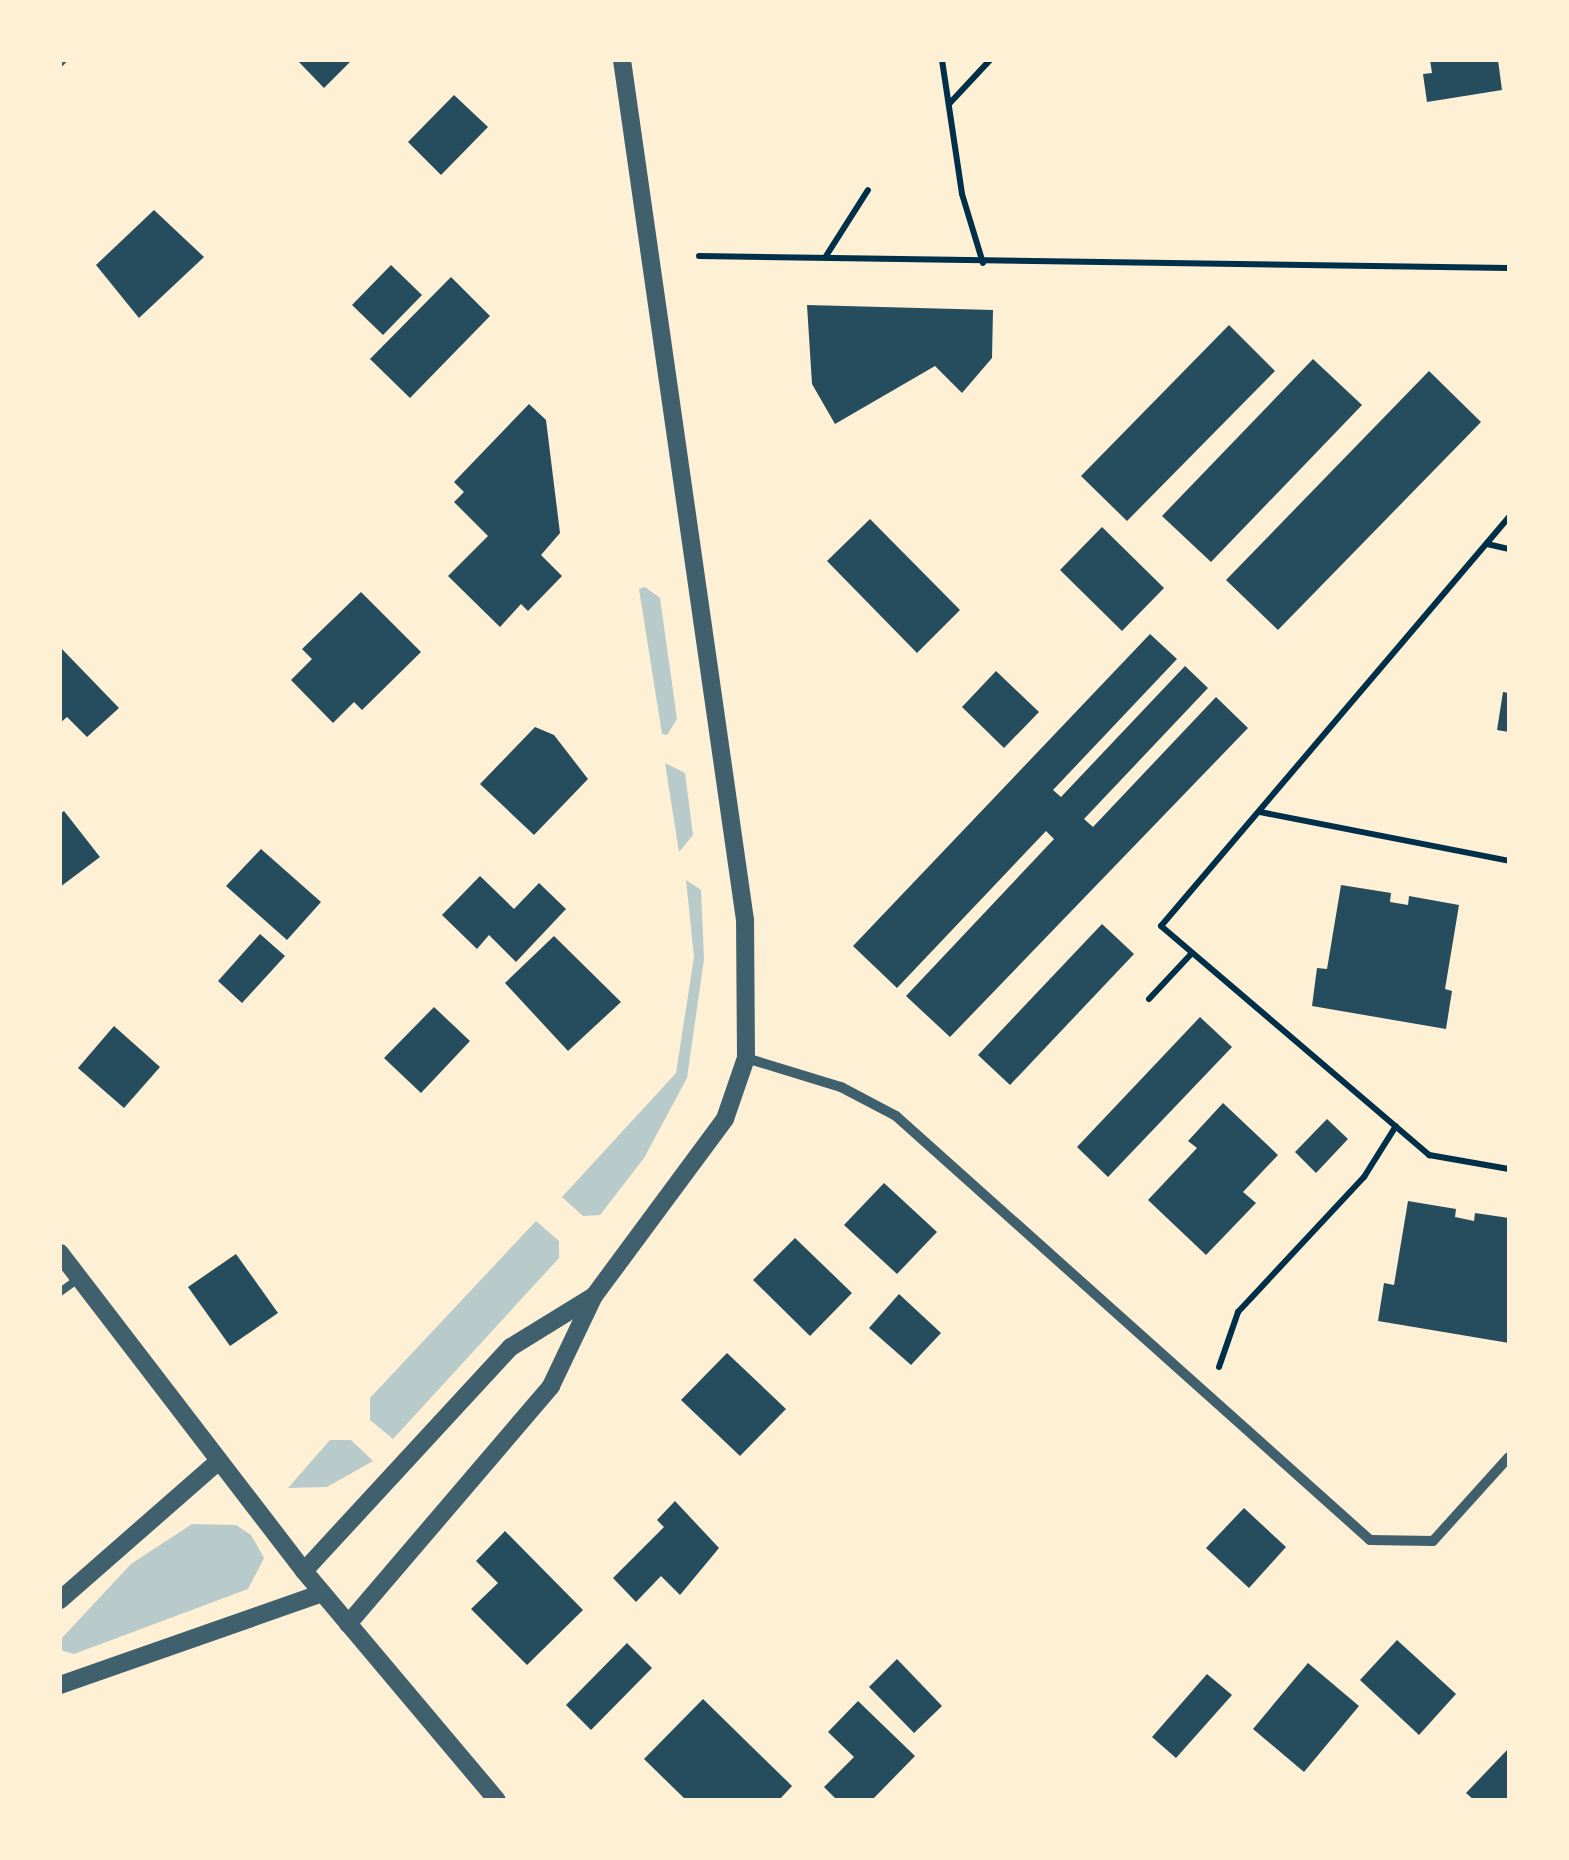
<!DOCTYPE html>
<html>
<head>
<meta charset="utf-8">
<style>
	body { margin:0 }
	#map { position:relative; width:1569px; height:1860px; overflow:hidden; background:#fdf0d5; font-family:"Public Sans",sans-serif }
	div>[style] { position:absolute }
	.green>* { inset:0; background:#b9caca }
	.building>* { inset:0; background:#264d5e }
	.path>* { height:6px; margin:-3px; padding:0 3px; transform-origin:3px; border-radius:3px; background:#003049 }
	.service>* { height:8px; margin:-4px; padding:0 4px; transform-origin:4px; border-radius:4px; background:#3f606c }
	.minor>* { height:10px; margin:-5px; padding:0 5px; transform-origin:5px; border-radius:5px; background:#3f606c }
	.tertiary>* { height:18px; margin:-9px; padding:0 9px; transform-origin:9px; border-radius:9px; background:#3f606c }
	span { translate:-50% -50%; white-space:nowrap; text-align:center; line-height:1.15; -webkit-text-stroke:8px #fdf0d5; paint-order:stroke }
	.frame { position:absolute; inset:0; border:62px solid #fdf0d5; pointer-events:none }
</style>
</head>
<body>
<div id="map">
	<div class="green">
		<i style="clip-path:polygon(645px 587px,660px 598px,677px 719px,667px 735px,662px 734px,639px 589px)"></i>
		<i style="clip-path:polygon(665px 763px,685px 773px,693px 835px,679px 852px)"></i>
		<i style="clip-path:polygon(686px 880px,701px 890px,704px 959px,687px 1078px,644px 1158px,600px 1215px,583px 1216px,562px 1197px,676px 1073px,694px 957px)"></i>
		<i style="clip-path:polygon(536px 1221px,559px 1241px,559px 1258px,393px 1439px,370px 1420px,370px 1398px)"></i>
		<i style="clip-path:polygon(330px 1440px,351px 1440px,373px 1461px,327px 1487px,288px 1488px)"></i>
		<i style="clip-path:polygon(192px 1524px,236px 1525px,251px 1535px,264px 1558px,248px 1589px,74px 1654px,60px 1650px,60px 1640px,131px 1564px)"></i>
	</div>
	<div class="building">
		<i style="clip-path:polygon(297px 60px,352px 60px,324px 88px)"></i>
		<i style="clip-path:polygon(1430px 60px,1498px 60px,1502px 90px,1427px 102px,1423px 74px,1432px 73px)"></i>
		<i style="clip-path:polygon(454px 95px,488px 127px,441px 175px,408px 142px)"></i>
		<i style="clip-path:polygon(154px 210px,204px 257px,139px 318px,96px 265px)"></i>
		<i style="clip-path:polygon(391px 265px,422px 295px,383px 335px,352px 305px)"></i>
		<i style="clip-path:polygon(451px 277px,490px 316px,410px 398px,370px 359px)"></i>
		<i style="clip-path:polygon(807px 305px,993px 310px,992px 358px,962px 393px,935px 366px,835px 424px,812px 384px)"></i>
		<i style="clip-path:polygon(1229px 325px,1275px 371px,1127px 521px,1081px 476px)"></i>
		<i style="clip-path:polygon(1313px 359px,1362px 405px,1211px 562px,1162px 516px)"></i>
		<i style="clip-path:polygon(1429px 371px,1481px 422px,1278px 630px,1226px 580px)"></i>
		<i style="clip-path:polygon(529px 404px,546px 420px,560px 533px,541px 555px,562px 576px,528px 611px,521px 604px,500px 627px,448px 576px,488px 536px,454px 502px,464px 492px,454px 482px)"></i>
		<i style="clip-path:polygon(870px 519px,960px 610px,917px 653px,827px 561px)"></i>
		<i style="clip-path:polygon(1102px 527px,1164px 588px,1122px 631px,1060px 570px)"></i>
		<i style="clip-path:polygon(361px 592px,421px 652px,362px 710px,354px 702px,333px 723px,291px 680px,312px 659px,302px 649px)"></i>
		<i style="clip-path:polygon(1150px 634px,1177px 659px,1053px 790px,1061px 797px,1185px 666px,1208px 688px,1084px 819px,1093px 827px,1216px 697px,1248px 728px,950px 1037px,906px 996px,1054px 839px,1046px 831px,897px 988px,853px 946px)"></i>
		<i style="clip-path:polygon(60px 647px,119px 708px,87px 737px,67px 717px,60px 723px)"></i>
		<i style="clip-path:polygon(996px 671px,1039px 712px,1004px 748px,962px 707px)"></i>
		<i style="clip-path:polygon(1503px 692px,1509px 693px,1509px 732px,1497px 730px)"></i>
		<i style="clip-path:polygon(535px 727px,554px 735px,588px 779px,534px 835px,480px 784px)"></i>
		<i style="clip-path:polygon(64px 811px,100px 857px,60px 887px,60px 814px)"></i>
		<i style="clip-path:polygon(261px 849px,321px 902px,287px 940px,226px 886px)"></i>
		<i style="clip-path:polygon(480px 876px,514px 909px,539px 883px,566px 909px,516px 962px,489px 935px,477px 949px,442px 915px)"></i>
		<i style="clip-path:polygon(1341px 885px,1391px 893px,1390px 902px,1408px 905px,1409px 896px,1459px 905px,1445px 989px,1452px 991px,1446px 1029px,1312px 1006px,1317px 968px,1327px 969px)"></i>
		<i style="clip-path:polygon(1102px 924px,1134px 954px,1010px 1085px,978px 1055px)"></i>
		<i style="clip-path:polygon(260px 934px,285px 956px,242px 1003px,218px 981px)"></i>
		<i style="clip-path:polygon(554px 936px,621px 1002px,568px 1051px,505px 983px)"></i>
		<i style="clip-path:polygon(434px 1007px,470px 1041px,421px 1093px,384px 1058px)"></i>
		<i style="clip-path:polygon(1200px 1017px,1232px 1047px,1108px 1177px,1077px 1147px)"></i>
		<i style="clip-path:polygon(114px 1026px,160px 1067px,124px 1108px,78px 1068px)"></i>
		<i style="clip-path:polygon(1223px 1103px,1278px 1155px,1243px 1192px,1256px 1203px,1206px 1255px,1148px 1200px,1197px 1148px,1188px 1141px)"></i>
		<i style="clip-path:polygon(1327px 1119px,1348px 1139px,1316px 1173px,1295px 1152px)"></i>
		<i style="clip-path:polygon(884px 1183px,937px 1232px,897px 1274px,844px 1225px)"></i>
		<i style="clip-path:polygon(1408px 1201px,1456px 1209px,1455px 1217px,1474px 1221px,1475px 1213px,1509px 1218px,1509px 1343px,1378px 1321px,1384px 1283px,1394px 1285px)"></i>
		<i style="clip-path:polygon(795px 1238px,852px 1293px,810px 1336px,753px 1280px)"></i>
		<i style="clip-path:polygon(236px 1254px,278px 1313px,230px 1346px,188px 1287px)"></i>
		<i style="clip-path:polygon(899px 1294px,941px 1333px,911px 1365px,869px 1328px)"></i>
		<i style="clip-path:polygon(727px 1353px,786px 1409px,740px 1456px,681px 1400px)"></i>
		<i style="clip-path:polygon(675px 1501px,719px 1548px,680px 1595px,661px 1576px,636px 1602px,613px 1578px,664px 1527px,657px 1520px)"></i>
		<i style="clip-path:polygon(1244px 1508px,1286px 1547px,1249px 1588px,1206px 1548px)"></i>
		<i style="clip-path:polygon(505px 1531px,583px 1610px,527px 1665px,471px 1609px,498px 1583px,476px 1561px)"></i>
		<i style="clip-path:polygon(1397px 1640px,1456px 1694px,1419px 1735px,1360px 1680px)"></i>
		<i style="clip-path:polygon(627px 1643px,652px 1668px,591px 1730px,566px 1705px)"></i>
		<i style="clip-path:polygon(897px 1659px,942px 1706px,914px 1733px,869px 1687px)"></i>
		<i style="clip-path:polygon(1308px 1663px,1359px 1706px,1304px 1772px,1253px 1729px)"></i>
		<i style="clip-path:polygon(1207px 1674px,1232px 1695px,1176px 1758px,1152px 1737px)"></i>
		<i style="clip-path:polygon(703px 1699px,792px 1786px,779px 1800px,686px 1800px,644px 1759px)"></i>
		<i style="clip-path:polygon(858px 1701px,915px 1756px,872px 1800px,837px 1800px,824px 1787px,854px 1757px,828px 1732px)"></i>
		<i style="clip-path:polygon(1509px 1748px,1509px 1800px,1474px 1800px,1466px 1793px)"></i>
	</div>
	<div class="path">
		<i style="left:942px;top:60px;width:135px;rotate:81.5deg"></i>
		<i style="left:962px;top:194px;width:72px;rotate:73.1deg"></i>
		<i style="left:949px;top:104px;width:60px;rotate:-47deg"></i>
		<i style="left:699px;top:256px;width:810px;rotate:0.85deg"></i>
		<i style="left:826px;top:256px;width:78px;rotate:-57.5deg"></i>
		<i style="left:1509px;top:517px;width:537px;rotate:130.39deg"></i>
		<i style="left:1161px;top:926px;width:353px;rotate:40.5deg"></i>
		<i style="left:1429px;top:1155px;width:81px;rotate:9.9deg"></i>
		<i style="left:1487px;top:544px;width:23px;rotate:13deg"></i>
		<i style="left:1260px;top:812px;width:254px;rotate:11.1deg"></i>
		<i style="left:1149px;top:999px;width:63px;rotate:-46.9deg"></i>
		<i style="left:1219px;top:1367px;width:58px;rotate:-70.9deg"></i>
		<i style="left:1238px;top:1312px;width:185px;rotate:-47deg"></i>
		<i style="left:1364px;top:1177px;width:60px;rotate:-57.9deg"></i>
	</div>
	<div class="service">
		<i style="left:60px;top:63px;width:4px;rotate:-45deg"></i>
		<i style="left:60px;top:1292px;width:24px;rotate:-36deg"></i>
	</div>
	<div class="minor">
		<i style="left:746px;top:1058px;width:99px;rotate:17deg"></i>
		<i style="left:841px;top:1087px;width:62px;rotate:27.8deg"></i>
		<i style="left:896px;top:1116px;width:636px;rotate:41.81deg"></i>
		<i style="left:1370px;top:1540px;width:63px;rotate:0.9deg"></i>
		<i style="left:1433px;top:1541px;width:113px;rotate:-47.9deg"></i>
	</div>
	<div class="tertiary">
		<i style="left:60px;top:1253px;width:401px;rotate:52.5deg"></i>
		<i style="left:304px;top:1571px;width:299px;rotate:49.9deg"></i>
		<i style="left:304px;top:1571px;width:305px;rotate:-47.3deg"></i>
		<i style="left:511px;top:1347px;width:97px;rotate:-31.6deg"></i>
		<i style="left:60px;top:1600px;width:211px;rotate:-41.2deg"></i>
		<i style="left:348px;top:1624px;width:313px;rotate:-49.5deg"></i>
		<i style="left:551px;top:1386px;width:100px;rotate:-64.5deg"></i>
		<i style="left:594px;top:1296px;width:220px;rotate:-53.5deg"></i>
		<i style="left:725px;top:1119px;width:65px;rotate:-71deg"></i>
		<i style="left:746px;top:1058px;width:138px;rotate:-90.4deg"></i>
		<i style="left:745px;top:920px;width:869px;rotate:-98.14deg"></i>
		<i style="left:60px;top:1685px;width:278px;rotate:-19.3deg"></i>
	</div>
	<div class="frame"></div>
</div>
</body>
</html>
